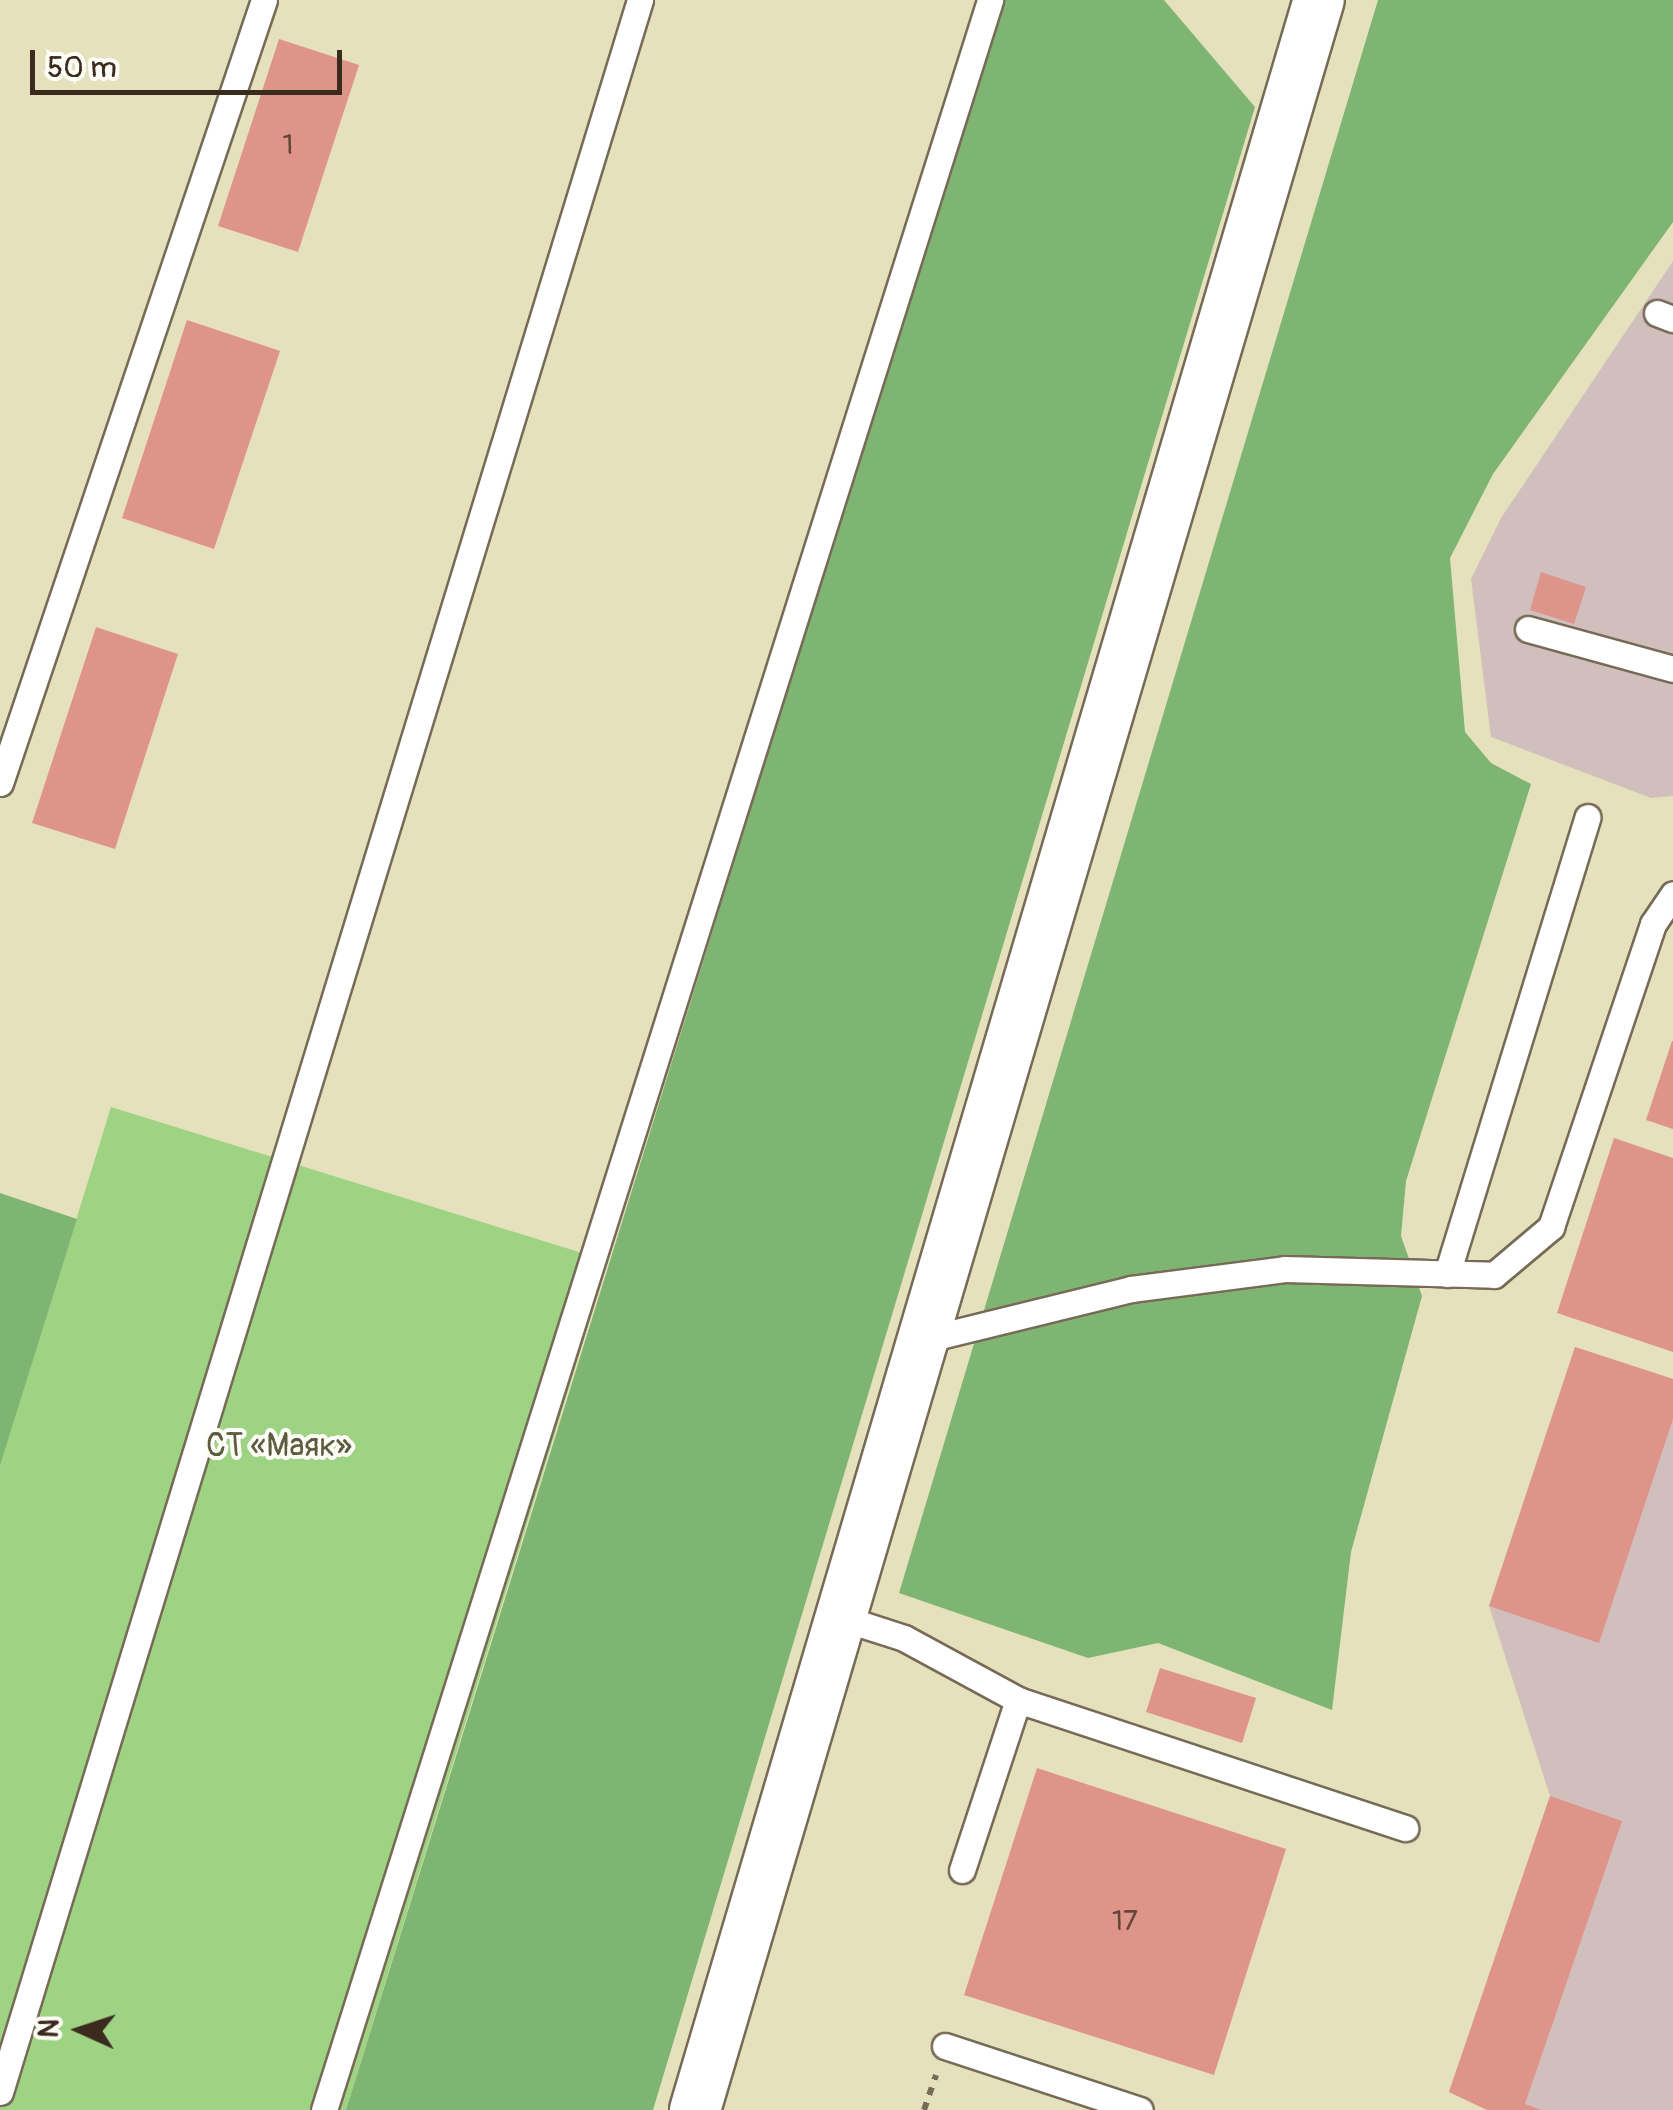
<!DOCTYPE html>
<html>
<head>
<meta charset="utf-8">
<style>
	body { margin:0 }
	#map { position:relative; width:1673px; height:2110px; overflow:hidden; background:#e6e1bd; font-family:Pangolin,sans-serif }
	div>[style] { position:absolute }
	.industrial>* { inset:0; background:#d1bfbd }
	.green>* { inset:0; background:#9fd384 }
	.forest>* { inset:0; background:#7fb572 }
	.building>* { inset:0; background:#df948a }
	.path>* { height:6px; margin-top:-3px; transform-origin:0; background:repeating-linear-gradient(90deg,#776a56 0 8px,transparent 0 16px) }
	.roads { filter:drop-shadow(2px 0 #776a56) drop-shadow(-2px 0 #776a56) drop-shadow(0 2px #776a56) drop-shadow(0 -2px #776a56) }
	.lane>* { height:25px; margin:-12.5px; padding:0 12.5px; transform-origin:12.5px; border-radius:12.5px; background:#fff }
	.street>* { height:50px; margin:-25px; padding:0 25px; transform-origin:25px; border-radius:25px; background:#fff }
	span { translate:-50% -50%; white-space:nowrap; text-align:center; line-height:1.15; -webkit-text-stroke:8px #fdfcf7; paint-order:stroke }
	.number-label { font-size:28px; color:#644439 }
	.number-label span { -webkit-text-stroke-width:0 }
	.park-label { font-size:32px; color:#595d3d }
	.north { position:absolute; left:30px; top:1980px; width:100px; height:100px; -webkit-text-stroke:8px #fdfcf7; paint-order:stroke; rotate:273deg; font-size:28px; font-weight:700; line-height:40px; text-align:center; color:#3b2a1e }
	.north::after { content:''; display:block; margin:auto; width:35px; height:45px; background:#3b2a1e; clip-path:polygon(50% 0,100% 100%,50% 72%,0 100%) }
	.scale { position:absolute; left:30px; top:50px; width:312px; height:45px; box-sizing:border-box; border:5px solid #3b2a1e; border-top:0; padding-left:12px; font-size:30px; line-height:35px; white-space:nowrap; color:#3b2a1e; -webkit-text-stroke:8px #fdfcf7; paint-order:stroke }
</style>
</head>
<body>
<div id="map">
	<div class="industrial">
		<i style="clip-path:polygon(1673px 261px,1673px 796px,1651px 798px,1491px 737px,1471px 579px,1501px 518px)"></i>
		<i style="clip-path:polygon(1575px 1347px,1673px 1379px,1673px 2110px,1487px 2110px,1449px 2092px,1550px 1796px,1489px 1606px)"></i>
	</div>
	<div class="green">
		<i style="clip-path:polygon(111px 1107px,608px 1261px,346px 2110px,0 2110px,0 1466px)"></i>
	</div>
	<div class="forest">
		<i style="clip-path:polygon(1002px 0,1164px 0,1255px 107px,653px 2110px,346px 2110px)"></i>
		<i style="clip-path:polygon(1378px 0,1673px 0,1673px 222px,1493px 474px,1450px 558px,1465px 732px,1491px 763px,1531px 784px,1406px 1181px,1401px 1236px,1422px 1296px,1351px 1552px,1332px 1710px,1158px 1643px,1088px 1658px,899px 1593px)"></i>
		<i style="clip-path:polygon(0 1193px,77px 1219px,0 1466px)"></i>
	</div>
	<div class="building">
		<i style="clip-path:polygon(279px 39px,359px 65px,298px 252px,218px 226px)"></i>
		<i style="clip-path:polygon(187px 320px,280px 351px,214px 549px,122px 518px)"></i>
		<i style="clip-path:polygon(1541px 572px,1586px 587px,1574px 624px,1530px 610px)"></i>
		<i style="clip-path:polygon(96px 627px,178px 654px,115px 849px,32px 823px)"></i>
		<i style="clip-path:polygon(1672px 1041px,1673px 1041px,1673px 1129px,1646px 1120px)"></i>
		<i style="clip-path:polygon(1614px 1138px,1673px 1158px,1673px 1352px,1557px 1313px)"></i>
		<i style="clip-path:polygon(1575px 1347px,1673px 1379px,1673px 1419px,1599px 1643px,1489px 1606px)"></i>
		<i style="clip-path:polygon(1160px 1668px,1256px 1698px,1242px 1743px,1146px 1712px)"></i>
		<i style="clip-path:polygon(1037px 1768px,1286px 1849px,1214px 2075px,964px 1995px)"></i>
		<i style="clip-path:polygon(1550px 1796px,1622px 1821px,1525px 2104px,1541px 2110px,1487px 2110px,1449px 2092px)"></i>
	</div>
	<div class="path">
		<i style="left:924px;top:2110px;width:37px;rotate:-71deg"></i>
	</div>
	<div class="roads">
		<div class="lane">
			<i style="left:1657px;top:313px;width:17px;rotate:21deg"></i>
			<i style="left:1528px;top:629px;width:150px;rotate:15.4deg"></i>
			<i style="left:0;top:783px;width:826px;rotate:-71.37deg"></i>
			<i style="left:1447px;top:1274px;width:478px;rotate:-72.9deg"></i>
			<i style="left:924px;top:1340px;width:213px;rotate:-13.8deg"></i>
			<i style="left:1131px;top:1289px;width:155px;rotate:-7.4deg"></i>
			<i style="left:1285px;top:1269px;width:209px;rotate:1.6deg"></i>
			<i style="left:1494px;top:1275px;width:75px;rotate:-40.1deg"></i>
			<i style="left:1551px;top:1227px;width:320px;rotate:-71.4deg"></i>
			<i style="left:1653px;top:924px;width:36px;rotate:-56deg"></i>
			<i style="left:842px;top:1618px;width:65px;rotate:17.9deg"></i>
			<i style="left:904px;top:1638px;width:130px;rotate:28.5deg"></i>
			<i style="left:1018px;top:1700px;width:408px;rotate:18.3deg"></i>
			<i style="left:962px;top:1870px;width:179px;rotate:-71.8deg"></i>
			<i style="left:945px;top:2046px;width:205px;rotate:18.2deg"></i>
			<i style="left:0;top:2092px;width:2188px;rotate:-72.99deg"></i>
			<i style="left:324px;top:2110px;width:2213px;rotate:-72.48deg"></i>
		</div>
		<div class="street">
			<i style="left:695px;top:2110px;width:2200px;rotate:-73.53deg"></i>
		</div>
	</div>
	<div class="number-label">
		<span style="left:288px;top:146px">1</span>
		<span style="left:1125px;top:1922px">17</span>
	</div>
	<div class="park-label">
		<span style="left:279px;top:1446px">СТ «Маяк»</span>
	</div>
	<div class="north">N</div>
	<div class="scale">50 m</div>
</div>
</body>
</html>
